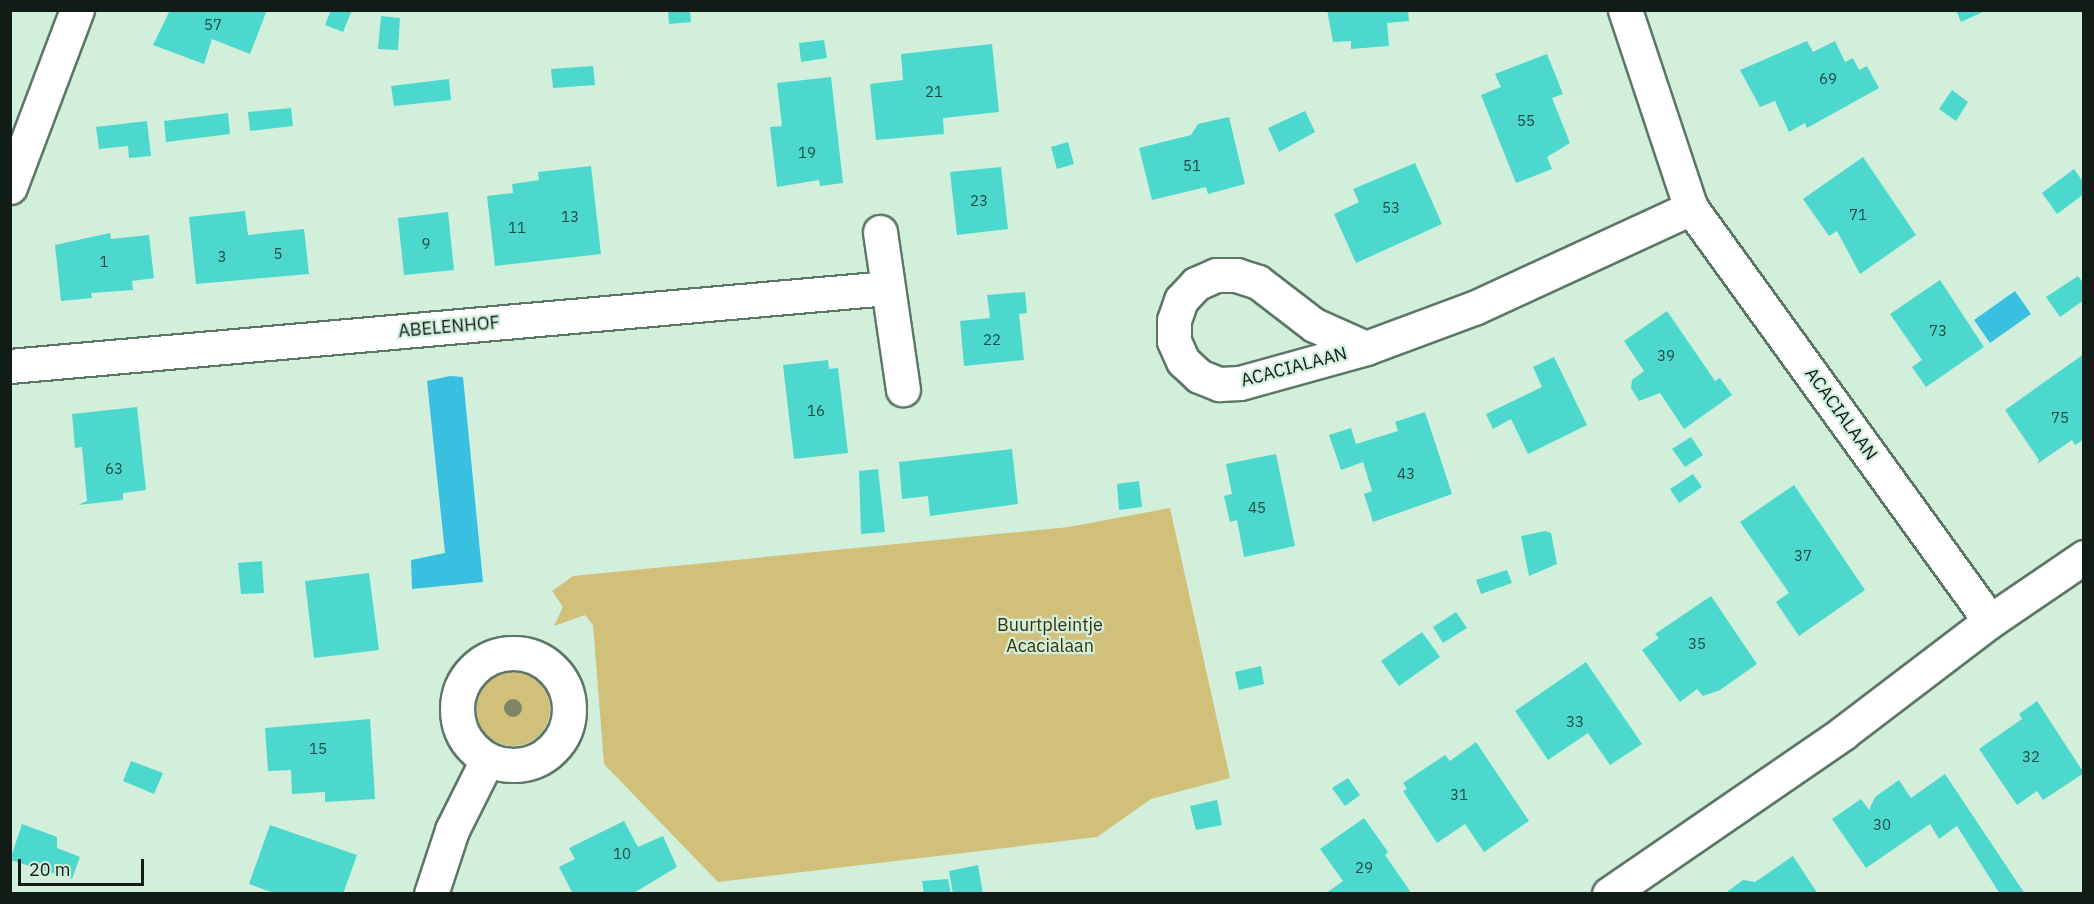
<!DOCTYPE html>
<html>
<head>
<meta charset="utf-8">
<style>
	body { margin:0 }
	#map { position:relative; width:2094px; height:904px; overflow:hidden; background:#d2efdc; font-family:"IBM Plex Sans",sans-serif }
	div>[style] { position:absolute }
	.green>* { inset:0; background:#d1c07a }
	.round { border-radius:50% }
	.water>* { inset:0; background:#39bfdf }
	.building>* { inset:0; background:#4cd8cd }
	.roads { filter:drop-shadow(2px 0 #5d7767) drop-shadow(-2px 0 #5d7767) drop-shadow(0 2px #5d7767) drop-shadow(0 -2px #5d7767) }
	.minor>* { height:33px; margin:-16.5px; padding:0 16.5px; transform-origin:16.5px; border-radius:16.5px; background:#fff }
	.minor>.ring { margin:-16.5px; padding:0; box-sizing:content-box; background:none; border:33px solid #fff; border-radius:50% }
	.trees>* { width:18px; height:18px; margin:-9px; border-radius:50%; background:#7e8666 }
	span { translate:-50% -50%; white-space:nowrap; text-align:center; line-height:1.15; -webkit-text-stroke:4.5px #d2efdc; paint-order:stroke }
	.number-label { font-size:15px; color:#204b44 }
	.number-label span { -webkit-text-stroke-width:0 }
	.street-label { font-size:18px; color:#121c16 }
	.park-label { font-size:18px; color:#3a3005 }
	.frame { position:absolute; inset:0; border:12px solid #121c16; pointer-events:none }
	.scale { position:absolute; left:18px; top:859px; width:126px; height:27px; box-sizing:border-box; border:3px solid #121c16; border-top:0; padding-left:8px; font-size:18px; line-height:21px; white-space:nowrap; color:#121c16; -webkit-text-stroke:4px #d2efdc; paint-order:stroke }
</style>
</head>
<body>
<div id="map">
	<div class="green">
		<i style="clip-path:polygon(1170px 508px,1230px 778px,1151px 799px,1097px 837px,718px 882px,604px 764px,593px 625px,585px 615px,554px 626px,563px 607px,552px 591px,573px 576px,1069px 527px)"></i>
		<i class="round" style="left:476px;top:672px;width:74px;height:74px"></i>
	</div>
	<div class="water">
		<i style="clip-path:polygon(2015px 291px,2031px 314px,1990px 343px,1974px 320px)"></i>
		<i style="clip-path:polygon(450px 376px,463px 377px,483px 582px,412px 589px,411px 560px,445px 553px,427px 381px)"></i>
	</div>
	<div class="building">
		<i style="clip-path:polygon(170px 10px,267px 10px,250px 54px,212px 39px,204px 64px,153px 45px)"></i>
		<i style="clip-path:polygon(331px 10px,352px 10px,343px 32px,325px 25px)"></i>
		<i style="clip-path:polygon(668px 10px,690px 10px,691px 22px,669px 24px)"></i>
		<i style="clip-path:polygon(1327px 10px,1408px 10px,1409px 21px,1387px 23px,1389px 46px,1351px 49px,1351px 41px,1333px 42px)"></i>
		<i style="clip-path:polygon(1956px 10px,1987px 10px,1961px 22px)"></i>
		<i style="clip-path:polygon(381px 16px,400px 18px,398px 50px,378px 49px)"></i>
		<i style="clip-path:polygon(824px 40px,827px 58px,801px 62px,799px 43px)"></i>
		<i style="clip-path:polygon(1807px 41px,1813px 52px,1835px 41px,1845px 62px,1853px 58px,1859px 70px,1867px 66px,1879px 88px,1807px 128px,1805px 123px,1789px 132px,1775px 101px,1760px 107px,1740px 70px)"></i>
		<i style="clip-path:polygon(992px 44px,999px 112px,943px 118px,944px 134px,876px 140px,870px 84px,903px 80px,901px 54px)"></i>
		<i style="clip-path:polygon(1547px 54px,1563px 94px,1552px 98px,1570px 143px,1547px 157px,1552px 169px,1516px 183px,1481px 95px,1501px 87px,1495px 74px)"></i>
		<i style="clip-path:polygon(593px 66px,595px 85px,553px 88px,551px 69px)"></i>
		<i style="clip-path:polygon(831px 77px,843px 183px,820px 186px,819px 180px,777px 187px,770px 127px,782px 126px,777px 83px)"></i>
		<i style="clip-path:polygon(449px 79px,451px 100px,394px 106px,391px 86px)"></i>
		<i style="clip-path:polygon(1952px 90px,1968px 102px,1956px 121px,1939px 109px)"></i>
		<i style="clip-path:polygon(291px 108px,293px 126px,250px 131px,248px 112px)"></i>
		<i style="clip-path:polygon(1305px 111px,1315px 132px,1279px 152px,1268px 128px)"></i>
		<i style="clip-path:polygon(228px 113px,230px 134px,166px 142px,164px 121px)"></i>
		<i style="clip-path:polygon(1229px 117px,1245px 184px,1208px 194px,1206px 187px,1152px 200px,1139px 148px,1191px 135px,1198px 124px)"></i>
		<i style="clip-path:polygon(147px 121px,151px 156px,129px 158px,128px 146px,99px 149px,96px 127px)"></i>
		<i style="clip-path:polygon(1068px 142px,1074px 164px,1057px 169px,1051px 147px)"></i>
		<i style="clip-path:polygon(1863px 157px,1916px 235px,1860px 274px,1837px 231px,1829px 236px,1803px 199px)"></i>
		<i style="clip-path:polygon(1415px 163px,1442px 224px,1356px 263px,1334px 214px,1359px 202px,1353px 189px)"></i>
		<i style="clip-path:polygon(591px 166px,601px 254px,495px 266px,487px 196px,513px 193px,512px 184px,539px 180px,538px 172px)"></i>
		<i style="clip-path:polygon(1001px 167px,1008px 229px,957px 235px,950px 172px)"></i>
		<i style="clip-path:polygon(2074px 169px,2084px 183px,2084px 194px,2057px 214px,2042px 193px)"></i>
		<i style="clip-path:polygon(245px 211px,248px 235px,304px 229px,309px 274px,196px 284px,189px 217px)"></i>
		<i style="clip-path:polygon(448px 212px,454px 270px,404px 275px,398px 218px)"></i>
		<i style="clip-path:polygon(110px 233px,111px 239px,149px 235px,154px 278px,132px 281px,133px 290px,91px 293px,92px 298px,61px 301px,55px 245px)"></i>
		<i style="clip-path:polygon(2078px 276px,2084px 284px,2084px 300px,2060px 317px,2046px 297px)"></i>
		<i style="clip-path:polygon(1940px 280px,1984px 347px,1926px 387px,1912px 367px,1922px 360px,1890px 314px)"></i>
		<i style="clip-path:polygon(1025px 292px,1027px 313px,1019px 314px,1024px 360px,964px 366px,960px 321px,990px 318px,987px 295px)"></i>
		<i style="clip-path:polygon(1667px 311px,1715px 381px,1720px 378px,1732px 395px,1684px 429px,1660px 393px,1639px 401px,1631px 388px,1632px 380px,1644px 371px,1624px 341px)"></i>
		<i style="clip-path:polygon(2084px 354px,2084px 439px,2075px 445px,2072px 440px,2037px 464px,2039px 460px,2005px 410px)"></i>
		<i style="clip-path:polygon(1554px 357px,1587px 425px,1528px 454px,1511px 419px,1493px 429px,1486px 414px,1542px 387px,1533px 367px)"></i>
		<i style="clip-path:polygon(828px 360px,829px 369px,838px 368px,848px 453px,794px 459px,783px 365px)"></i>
		<i style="clip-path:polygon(137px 407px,146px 490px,123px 493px,123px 500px,78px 505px,87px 501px,82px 447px,75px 448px,72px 414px)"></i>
		<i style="clip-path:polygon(1425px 412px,1452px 494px,1373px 522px,1364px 494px,1372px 491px,1363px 462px,1341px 470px,1329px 435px,1351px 428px,1356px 444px,1398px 431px,1395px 422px)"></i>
		<i style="clip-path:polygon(1691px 437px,1703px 455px,1685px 467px,1672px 449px)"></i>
		<i style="clip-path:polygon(1012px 449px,1018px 504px,930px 516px,928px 496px,902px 499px,899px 462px)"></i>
		<i style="clip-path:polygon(1276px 454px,1295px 546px,1244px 557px,1237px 520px,1230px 522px,1224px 496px,1232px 494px,1226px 464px)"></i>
		<i style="clip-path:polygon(878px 469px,885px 532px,861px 534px,859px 471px)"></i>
		<i style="clip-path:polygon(1693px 474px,1702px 487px,1679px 503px,1670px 489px)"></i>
		<i style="clip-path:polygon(1139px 481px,1142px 507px,1119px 510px,1117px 484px)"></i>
		<i style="clip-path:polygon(1794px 485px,1865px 590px,1799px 636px,1776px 602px,1789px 593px,1740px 522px)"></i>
		<i style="clip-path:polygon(1545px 531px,1551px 533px,1557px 564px,1529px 576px,1521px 536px)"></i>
		<i style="clip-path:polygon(262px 561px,264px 593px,241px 594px,238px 563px)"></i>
		<i style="clip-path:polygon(1507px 570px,1512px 583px,1481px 594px,1476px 580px)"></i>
		<i style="clip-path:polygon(369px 573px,379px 650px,314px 658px,305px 581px)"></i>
		<i style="clip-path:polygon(1711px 596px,1757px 664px,1720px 690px,1703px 696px,1697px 689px,1680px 702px,1642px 650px,1659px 638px,1655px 634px)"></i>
		<i style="clip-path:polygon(1456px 612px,1467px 628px,1443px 643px,1433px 627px)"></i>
		<i style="clip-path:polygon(1422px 632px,1440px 657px,1399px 686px,1381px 661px)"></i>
		<i style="clip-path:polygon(1586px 662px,1642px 744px,1610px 765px,1588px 733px,1548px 760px,1515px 711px)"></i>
		<i style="clip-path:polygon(1261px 666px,1264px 684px,1239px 690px,1235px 672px)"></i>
		<i style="clip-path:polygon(2037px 701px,2084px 773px,2043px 800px,2037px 791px,2017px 805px,1979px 749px,2022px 719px,2019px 714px)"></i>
		<i style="clip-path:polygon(370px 719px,375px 799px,325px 802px,325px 792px,292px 794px,291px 770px,268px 771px,265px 728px)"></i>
		<i style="clip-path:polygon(1476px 742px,1529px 821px,1484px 852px,1465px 824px,1437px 843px,1403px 791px,1407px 789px,1403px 783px,1445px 755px,1450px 761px)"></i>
		<i style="clip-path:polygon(131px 761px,163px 773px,154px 794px,123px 781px)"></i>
		<i style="clip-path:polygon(1945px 774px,2025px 894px,2000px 894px,1957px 826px,1939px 839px,1930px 824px,1866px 868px,1832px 819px,1861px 799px,1869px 810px,1875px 797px,1899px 780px,1911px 798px)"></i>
		<i style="clip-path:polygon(1348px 778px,1360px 795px,1345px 806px,1332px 788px)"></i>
		<i style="clip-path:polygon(1217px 800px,1222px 825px,1196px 830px,1190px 806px)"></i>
		<i style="clip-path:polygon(1364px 818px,1388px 852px,1385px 855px,1412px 894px,1325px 894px,1343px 881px,1320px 849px)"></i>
		<i style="clip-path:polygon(624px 821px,638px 847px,663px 836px,677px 867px,632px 894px,573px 894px,559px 867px,575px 859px,569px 848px)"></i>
		<i style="clip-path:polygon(22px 824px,57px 837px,57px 848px,80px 857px,72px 879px,10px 860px)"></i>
		<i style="clip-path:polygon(270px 825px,357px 855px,343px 894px,276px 894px,249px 884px)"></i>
		<i style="clip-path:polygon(1793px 856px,1818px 894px,1724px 894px,1743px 880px,1755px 882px)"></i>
		<i style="clip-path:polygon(978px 865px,983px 894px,953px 894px,949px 871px)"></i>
		<i style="clip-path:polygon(948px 879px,951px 894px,924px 894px,922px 881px)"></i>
	</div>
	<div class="roads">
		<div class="minor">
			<i style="left:1625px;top:10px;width:209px;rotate:71.6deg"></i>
			<i style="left:1691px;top:208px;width:510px;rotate:54.1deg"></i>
			<i style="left:10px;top:187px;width:189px;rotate:-69.3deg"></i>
			<i style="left:880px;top:232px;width:159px;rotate:81.7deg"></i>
			<i style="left:1366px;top:348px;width:57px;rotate:-156.1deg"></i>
			<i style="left:1314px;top:325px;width:71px;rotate:-142.5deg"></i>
			<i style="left:1258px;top:282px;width:22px;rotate:-162deg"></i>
			<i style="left:1237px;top:275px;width:21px;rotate:180deg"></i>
			<i style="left:1216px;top:275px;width:22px;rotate:156deg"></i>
			<i style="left:1196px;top:284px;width:22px;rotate:133deg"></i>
			<i style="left:1181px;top:300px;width:21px;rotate:109deg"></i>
			<i style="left:1174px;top:320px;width:21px;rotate:90deg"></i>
			<i style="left:1174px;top:341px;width:22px;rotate:66deg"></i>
			<i style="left:1183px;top:361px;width:22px;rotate:43deg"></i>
			<i style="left:1199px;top:376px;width:22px;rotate:22deg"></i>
			<i style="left:1219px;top:384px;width:21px;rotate:-3deg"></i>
			<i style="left:1240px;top:383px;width:131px;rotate:-15.5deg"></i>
			<i style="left:1366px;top:348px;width:117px;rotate:-20.4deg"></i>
			<i style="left:1476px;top:307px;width:237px;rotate:-24.7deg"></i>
			<i style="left:10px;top:366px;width:881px;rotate:-5.08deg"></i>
			<i class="ring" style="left:457px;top:653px;width:79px;height:79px"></i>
			<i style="left:431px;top:894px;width:67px;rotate:-71.8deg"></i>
			<i style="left:452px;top:830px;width:78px;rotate:-63.4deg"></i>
			<i style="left:1609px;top:894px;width:284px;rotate:-34.5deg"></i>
			<i style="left:1843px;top:733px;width:185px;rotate:-37.3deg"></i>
			<i style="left:1990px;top:621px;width:114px;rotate:-34.2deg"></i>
		</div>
	</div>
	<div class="trees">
		<i style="left:513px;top:708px"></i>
	</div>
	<div class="number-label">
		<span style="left:213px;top:25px">57</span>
		<span style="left:1828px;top:79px">69</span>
		<span style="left:934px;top:92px">21</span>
		<span style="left:1526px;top:121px">55</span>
		<span style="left:807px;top:153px">19</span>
		<span style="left:1192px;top:166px">51</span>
		<span style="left:979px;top:201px">23</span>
		<span style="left:1391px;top:208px">53</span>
		<span style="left:1858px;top:215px">71</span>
		<span style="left:570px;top:217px">13</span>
		<span style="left:517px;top:228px">11</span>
		<span style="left:426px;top:244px">9</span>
		<span style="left:278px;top:254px">5</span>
		<span style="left:222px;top:257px">3</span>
		<span style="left:104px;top:262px">1</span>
		<span style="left:1938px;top:331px">73</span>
		<span style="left:992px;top:340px">22</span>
		<span style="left:1666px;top:356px">39</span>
		<span style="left:816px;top:411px">16</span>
		<span style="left:2060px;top:418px">75</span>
		<span style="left:114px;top:469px">63</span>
		<span style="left:1406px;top:474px">43</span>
		<span style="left:1257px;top:508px">45</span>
		<span style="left:1803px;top:556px">37</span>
		<span style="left:1697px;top:644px">35</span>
		<span style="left:1575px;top:722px">33</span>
		<span style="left:318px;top:749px">15</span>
		<span style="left:2031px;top:757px">32</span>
		<span style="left:1459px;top:795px">31</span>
		<span style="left:1882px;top:825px">30</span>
		<span style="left:622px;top:854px">10</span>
		<span style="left:1364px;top:868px">29</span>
	</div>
	<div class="street-label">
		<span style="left:449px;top:327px;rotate:-5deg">ABELENHOF</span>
		<span style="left:1294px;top:367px;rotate:-15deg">ACACIALAAN</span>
		<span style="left:1841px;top:414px;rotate:54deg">ACACIALAAN</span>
	</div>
	<div class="park-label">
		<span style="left:1050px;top:636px">Buurtpleintje<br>Acacialaan</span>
	</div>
	<div class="frame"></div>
	<div class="scale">20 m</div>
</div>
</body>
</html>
